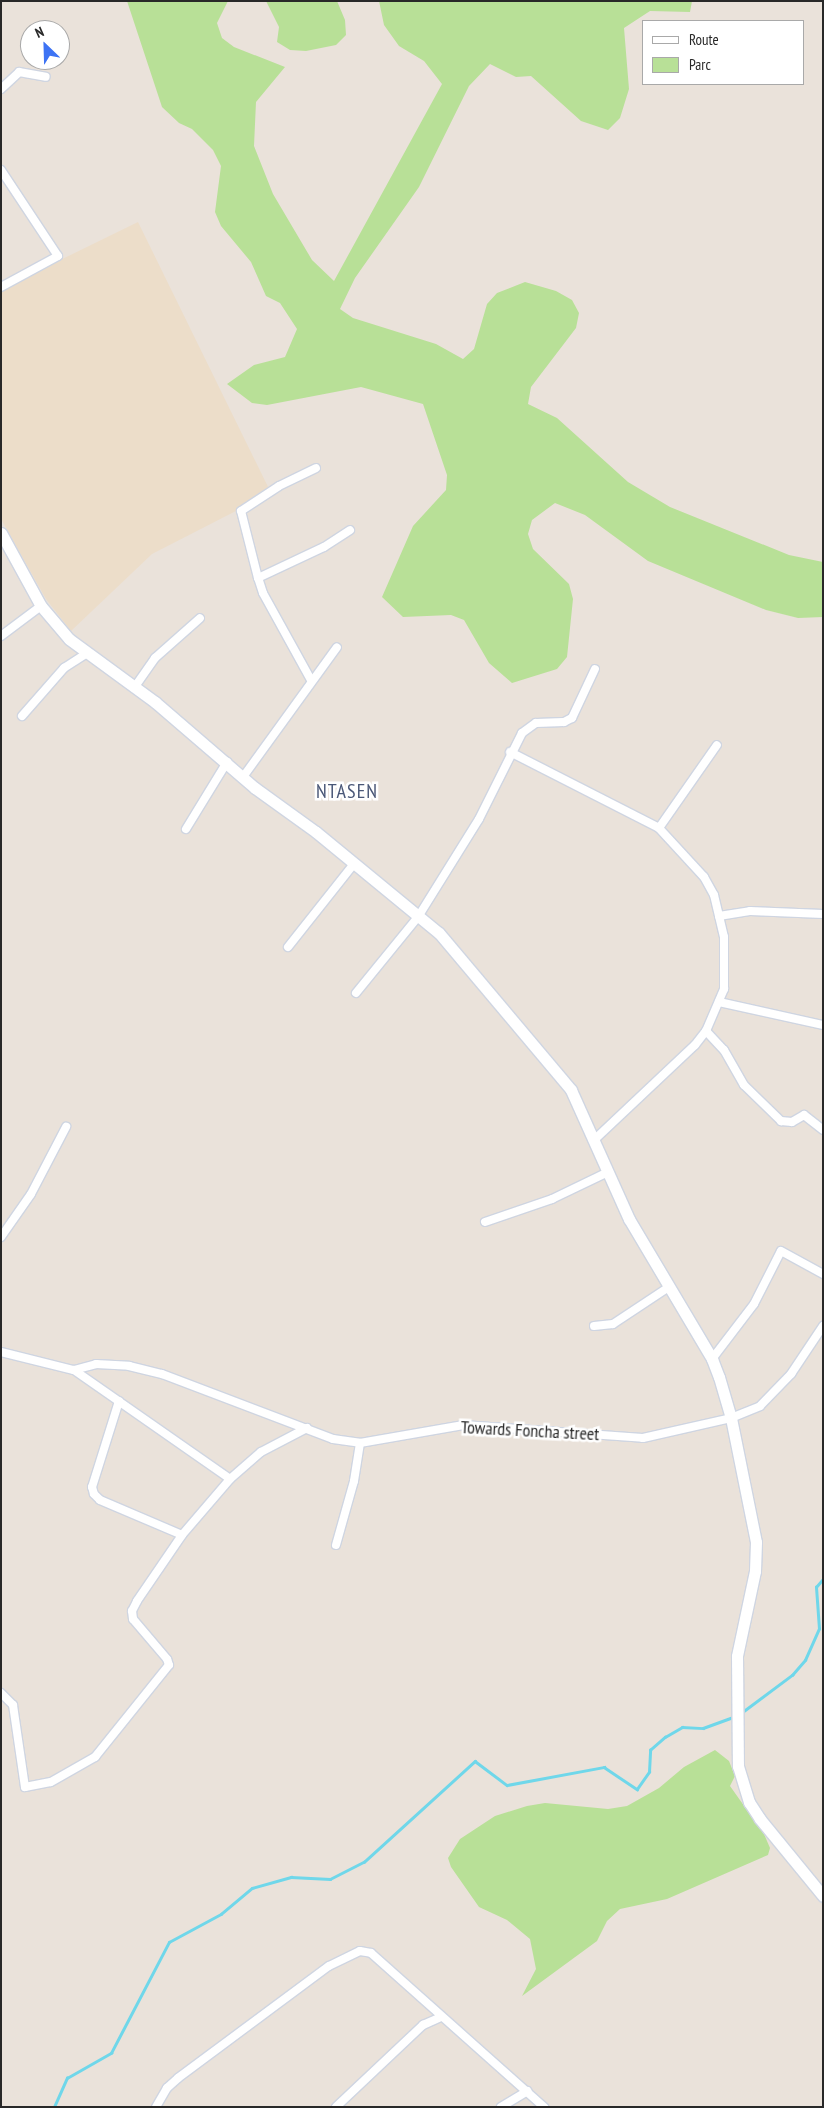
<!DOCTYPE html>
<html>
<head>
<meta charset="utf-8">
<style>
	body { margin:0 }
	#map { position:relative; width:824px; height:2108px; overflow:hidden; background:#eae2da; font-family:"PT Sans Narrow",sans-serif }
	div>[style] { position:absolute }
	.education>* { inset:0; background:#ecddc9 }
	.green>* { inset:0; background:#b8e097 }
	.stream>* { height:2.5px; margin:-1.25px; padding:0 1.25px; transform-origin:1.25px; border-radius:1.25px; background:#6fd7ea }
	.roads { filter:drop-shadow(1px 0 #cfd5e1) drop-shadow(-1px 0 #cfd5e1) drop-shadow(0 1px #cfd5e1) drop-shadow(0 -1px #cfd5e1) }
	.street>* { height:8px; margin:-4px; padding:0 4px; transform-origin:4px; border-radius:4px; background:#fff }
	.secondary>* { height:11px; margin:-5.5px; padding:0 5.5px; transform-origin:5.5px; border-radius:5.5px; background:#fff }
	span { translate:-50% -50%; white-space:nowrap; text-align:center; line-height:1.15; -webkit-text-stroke:5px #fff; paint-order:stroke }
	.street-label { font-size:18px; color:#282828 }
	.quarter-label { font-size:20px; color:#4a5777; letter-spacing:1px }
	.frame { position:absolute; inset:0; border:2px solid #282828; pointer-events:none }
	.legend { position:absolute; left:642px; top:20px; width:162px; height:65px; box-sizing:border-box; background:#fff; border:1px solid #a9a9a9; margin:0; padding:6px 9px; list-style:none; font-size:15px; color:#282828 }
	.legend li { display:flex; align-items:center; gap:10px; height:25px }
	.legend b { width:25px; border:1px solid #a9a9a9 }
	.north { position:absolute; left:20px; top:20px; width:50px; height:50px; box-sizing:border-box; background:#fff; border:1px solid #a9a9a9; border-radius:50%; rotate:336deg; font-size:14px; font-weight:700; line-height:20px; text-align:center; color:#282828 }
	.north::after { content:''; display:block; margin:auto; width:18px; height:22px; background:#3d73f4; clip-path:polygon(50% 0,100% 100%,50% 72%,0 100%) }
</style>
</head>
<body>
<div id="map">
	<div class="education">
		<i style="clip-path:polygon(138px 222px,271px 493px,152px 554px,71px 631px,46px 599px,1px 519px,1px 289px)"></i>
	</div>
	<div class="green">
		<i style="clip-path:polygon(127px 1px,228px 1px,217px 23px,222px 38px,234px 47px,285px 67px,256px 102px,254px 146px,273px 194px,312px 260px,334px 281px,442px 84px,424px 61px,399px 46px,384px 25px,379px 1px,692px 1px,690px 12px,650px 11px,624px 28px,629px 89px,620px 118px,608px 130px,581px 121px,531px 76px,516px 77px,490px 64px,469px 86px,419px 187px,355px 278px,340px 309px,353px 318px,436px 344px,463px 359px,474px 349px,487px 304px,497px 293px,525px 282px,556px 291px,572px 300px,579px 313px,576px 328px,531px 387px,528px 404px,557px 418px,628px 482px,670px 507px,789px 555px,823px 562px,823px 617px,798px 618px,766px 610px,648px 561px,585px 515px,555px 503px,532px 520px,528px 534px,533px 549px,569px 584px,573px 599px,567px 657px,557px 669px,512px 683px,489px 663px,464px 620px,451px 615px,403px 617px,382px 597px,413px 526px,446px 490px,447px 475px,423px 404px,361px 387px,267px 405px,252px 403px,227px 384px,254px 365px,285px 357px,297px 329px,280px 303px,266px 296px,251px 262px,221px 226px,215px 212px,221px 166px,213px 150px,192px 129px,179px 123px,162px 107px)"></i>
		<i style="clip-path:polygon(266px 1px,337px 1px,345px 20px,346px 35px,336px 45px,306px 51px,290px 50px,277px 42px,279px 27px)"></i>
		<i style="clip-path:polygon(715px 1750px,729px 1761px,735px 1776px,730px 1786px,764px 1834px,770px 1848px,768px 1855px,667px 1899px,620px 1909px,607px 1921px,597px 1941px,522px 1996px,536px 1969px,530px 1939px,507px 1920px,479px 1907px,451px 1867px,448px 1858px,460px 1839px,495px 1816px,527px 1806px,545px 1803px,608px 1809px,627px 1806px,659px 1788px,684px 1767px)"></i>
	</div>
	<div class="stream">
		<i style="left:741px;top:1713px;width:64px;rotate:-36.7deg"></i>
		<i style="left:792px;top:1675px;width:20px;rotate:-49deg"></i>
		<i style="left:805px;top:1660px;width:34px;rotate:-66deg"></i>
		<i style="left:819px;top:1629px;width:42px;rotate:-94.1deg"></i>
		<i style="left:816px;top:1587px;width:11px;rotate:-49deg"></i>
		<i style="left:54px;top:2107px;width:32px;rotate:-66deg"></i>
		<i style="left:67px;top:2078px;width:51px;rotate:-29.6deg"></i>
		<i style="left:111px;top:2053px;width:125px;rotate:-62.4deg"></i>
		<i style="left:169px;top:1942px;width:59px;rotate:-28.3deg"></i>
		<i style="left:221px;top:1914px;width:40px;rotate:-40deg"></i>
		<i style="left:252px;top:1888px;width:41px;rotate:-15.8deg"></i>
		<i style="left:291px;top:1877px;width:39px;rotate:3deg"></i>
		<i style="left:330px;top:1879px;width:38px;rotate:-27deg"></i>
		<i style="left:364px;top:1862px;width:150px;rotate:-42.3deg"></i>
		<i style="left:475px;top:1761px;width:40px;rotate:37deg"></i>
		<i style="left:507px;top:1785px;width:99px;rotate:-10.5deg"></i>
		<i style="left:604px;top:1767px;width:40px;rotate:34deg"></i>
		<i style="left:637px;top:1789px;width:21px;rotate:-55deg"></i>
		<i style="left:649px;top:1772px;width:22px;rotate:-87deg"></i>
		<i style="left:650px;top:1750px;width:20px;rotate:-41deg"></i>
		<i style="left:665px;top:1737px;width:20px;rotate:-30deg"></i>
		<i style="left:682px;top:1727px;width:21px;rotate:3deg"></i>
		<i style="left:703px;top:1728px;width:33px;rotate:-20deg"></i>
	</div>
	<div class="roads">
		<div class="street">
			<i style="left:1px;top:89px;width:25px;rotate:-43deg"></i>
			<i style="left:19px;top:72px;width:27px;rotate:10deg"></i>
			<i style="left:1px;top:170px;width:103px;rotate:56.5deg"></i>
			<i style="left:58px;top:256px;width:65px;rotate:151.5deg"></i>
			<i style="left:258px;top:578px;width:69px;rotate:-104.2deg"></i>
			<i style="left:241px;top:511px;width:45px;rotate:-33.3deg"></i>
			<i style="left:279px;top:486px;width:41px;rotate:-25.9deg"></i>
			<i style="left:1px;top:636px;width:50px;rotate:-36.9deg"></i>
			<i style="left:311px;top:680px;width:99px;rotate:-118.9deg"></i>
			<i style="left:263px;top:593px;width:16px;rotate:-108deg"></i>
			<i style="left:258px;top:578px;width:73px;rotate:-25.2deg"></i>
			<i style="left:324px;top:547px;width:31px;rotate:-33deg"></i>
			<i style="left:134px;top:688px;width:37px;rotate:-55deg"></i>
			<i style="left:155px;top:658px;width:60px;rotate:-41.6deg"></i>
			<i style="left:22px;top:716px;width:64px;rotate:-48.8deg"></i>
			<i style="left:64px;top:668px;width:27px;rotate:-33deg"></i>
			<i style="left:510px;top:752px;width:167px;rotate:27deg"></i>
			<i style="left:243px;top:777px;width:160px;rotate:-54.1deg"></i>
			<i style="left:186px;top:829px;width:79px;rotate:-58.5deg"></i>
			<i style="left:719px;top:916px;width:31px;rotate:-9deg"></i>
			<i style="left:750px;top:911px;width:73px;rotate:2.4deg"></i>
			<i style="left:288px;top:947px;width:105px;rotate:-51.6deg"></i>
			<i style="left:356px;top:993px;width:98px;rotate:-50.8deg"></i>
			<i style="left:418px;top:917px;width:115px;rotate:-58.1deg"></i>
			<i style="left:479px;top:819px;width:96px;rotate:-63.4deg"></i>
			<i style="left:522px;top:733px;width:17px;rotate:-36deg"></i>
			<i style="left:536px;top:723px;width:28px;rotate:-2deg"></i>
			<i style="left:564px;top:722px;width:9px;rotate:-27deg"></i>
			<i style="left:572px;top:718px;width:54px;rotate:-64.9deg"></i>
			<i style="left:719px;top:1002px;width:107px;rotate:12.5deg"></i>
			<i style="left:706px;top:1031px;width:26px;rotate:47deg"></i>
			<i style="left:724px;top:1050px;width:40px;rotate:60.3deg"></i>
			<i style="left:744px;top:1085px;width:52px;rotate:44.2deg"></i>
			<i style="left:781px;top:1121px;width:11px;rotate:5deg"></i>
			<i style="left:792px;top:1122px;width:14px;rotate:-30deg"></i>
			<i style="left:804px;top:1115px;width:24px;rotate:38deg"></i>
			<i style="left:593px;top:1141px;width:140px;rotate:-43.3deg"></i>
			<i style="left:695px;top:1045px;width:18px;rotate:-52deg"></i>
			<i style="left:706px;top:1031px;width:46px;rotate:-66.8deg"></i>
			<i style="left:724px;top:989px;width:52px;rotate:-90deg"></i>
			<i style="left:724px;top:937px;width:43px;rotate:-103.4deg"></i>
			<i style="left:714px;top:895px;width:21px;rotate:-119deg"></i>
			<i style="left:704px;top:877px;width:67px;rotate:-132.6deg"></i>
			<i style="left:659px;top:828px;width:101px;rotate:-55.1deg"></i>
			<i style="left:485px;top:1222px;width:71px;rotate:-18.9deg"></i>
			<i style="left:552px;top:1199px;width:62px;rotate:-25.7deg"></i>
			<i style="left:1px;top:1237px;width:52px;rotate:-55.1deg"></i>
			<i style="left:31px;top:1194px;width:76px;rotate:-62.4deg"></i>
			<i style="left:594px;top:1326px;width:19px;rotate:-6deg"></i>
			<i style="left:613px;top:1324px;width:67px;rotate:-33.5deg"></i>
			<i style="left:1px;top:1352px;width:75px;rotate:13.9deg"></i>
			<i style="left:74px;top:1370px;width:23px;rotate:-15deg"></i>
			<i style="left:96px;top:1364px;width:33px;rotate:3deg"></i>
			<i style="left:129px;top:1366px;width:34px;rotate:14deg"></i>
			<i style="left:162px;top:1374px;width:183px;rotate:20.8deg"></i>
			<i style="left:333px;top:1439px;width:27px;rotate:8deg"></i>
			<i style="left:360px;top:1443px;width:105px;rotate:-9.9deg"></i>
			<i style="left:463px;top:1425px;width:180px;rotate:4.1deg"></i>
			<i style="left:643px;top:1438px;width:90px;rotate:-12.8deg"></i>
			<i style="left:731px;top:1418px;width:31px;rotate:-22deg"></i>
			<i style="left:760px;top:1406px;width:45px;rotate:-45.9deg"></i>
			<i style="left:791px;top:1374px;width:58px;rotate:-56.3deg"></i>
			<i style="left:712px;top:1359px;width:69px;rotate:-52.6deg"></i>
			<i style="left:754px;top:1304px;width:59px;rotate:-63deg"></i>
			<i style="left:781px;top:1251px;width:48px;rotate:28.7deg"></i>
			<i style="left:74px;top:1370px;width:190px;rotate:34.9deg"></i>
			<i style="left:119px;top:1401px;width:90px;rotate:107.4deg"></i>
			<i style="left:92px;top:1487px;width:7px;rotate:74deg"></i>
			<i style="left:94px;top:1494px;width:8px;rotate:45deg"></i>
			<i style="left:100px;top:1500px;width:89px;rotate:23.1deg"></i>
			<i style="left:336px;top:1545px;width:66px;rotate:-74.3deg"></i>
			<i style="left:354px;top:1481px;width:38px;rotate:-81deg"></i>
			<i style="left:1px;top:1693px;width:17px;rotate:45deg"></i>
			<i style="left:13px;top:1705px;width:83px;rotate:81.7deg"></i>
			<i style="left:25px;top:1787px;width:26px;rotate:-11deg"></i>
			<i style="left:51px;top:1782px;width:51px;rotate:-29.6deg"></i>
			<i style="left:95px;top:1757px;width:118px;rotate:-51.2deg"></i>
			<i style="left:169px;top:1665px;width:6px;rotate:-108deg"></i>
			<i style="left:167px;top:1659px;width:52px;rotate:-130.4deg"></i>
			<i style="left:133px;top:1619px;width:8px;rotate:-97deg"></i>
			<i style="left:132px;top:1611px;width:11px;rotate:-63deg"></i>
			<i style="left:137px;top:1601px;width:80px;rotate:-55.7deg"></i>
			<i style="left:182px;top:1535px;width:74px;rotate:-49.4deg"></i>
			<i style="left:230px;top:1479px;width:41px;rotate:-41.1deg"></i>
			<i style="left:261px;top:1452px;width:52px;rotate:-27.6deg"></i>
			<i style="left:156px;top:2107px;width:22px;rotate:-60deg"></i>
			<i style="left:167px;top:2088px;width:15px;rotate:-42deg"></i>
			<i style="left:178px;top:2078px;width:188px;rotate:-36.6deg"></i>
			<i style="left:329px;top:1966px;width:34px;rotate:-26deg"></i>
			<i style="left:360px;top:1951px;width:11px;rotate:10deg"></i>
			<i style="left:371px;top:1953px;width:232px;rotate:41.7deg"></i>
			<i style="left:336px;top:2107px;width:120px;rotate:-43.3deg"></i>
			<i style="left:423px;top:2025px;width:20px;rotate:-24deg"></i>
			<i style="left:501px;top:2107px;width:31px;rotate:-31deg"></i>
		</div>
		<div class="secondary">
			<i style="left:1px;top:533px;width:83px;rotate:61.3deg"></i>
			<i style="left:41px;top:606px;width:43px;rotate:49.7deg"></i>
			<i style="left:69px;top:639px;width:107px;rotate:36.2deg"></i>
			<i style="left:155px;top:702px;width:132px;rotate:40.7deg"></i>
			<i style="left:255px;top:788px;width:75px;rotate:35.8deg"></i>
			<i style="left:316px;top:832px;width:159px;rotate:39.4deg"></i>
			<i style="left:439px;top:933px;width:205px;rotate:49.9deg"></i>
			<i style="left:571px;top:1090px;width:141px;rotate:65.8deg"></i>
			<i style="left:629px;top:1219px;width:163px;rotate:59.3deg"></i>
			<i style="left:712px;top:1359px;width:19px;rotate:69deg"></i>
			<i style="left:719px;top:1377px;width:43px;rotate:73.7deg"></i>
			<i style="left:731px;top:1418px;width:126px;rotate:78.6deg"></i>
			<i style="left:756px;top:1542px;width:29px;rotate:92deg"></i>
			<i style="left:755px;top:1571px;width:87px;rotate:102deg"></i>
			<i style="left:737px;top:1656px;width:110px;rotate:89.5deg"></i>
			<i style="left:738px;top:1766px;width:38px;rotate:73deg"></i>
			<i style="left:749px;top:1802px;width:20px;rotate:57deg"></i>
			<i style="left:760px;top:1819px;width:99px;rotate:50.7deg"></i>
		</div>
	</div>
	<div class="street-label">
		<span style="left:530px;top:1431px;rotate:3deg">Towards Foncha street</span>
	</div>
	<div class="quarter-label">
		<span style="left:347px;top:791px">NTASEN</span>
	</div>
	<div class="frame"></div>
	<ul class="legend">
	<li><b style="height:6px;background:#fff"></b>Route</li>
	<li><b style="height:14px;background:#b8e097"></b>Parc</li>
	</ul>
	<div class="north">N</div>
</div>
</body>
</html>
